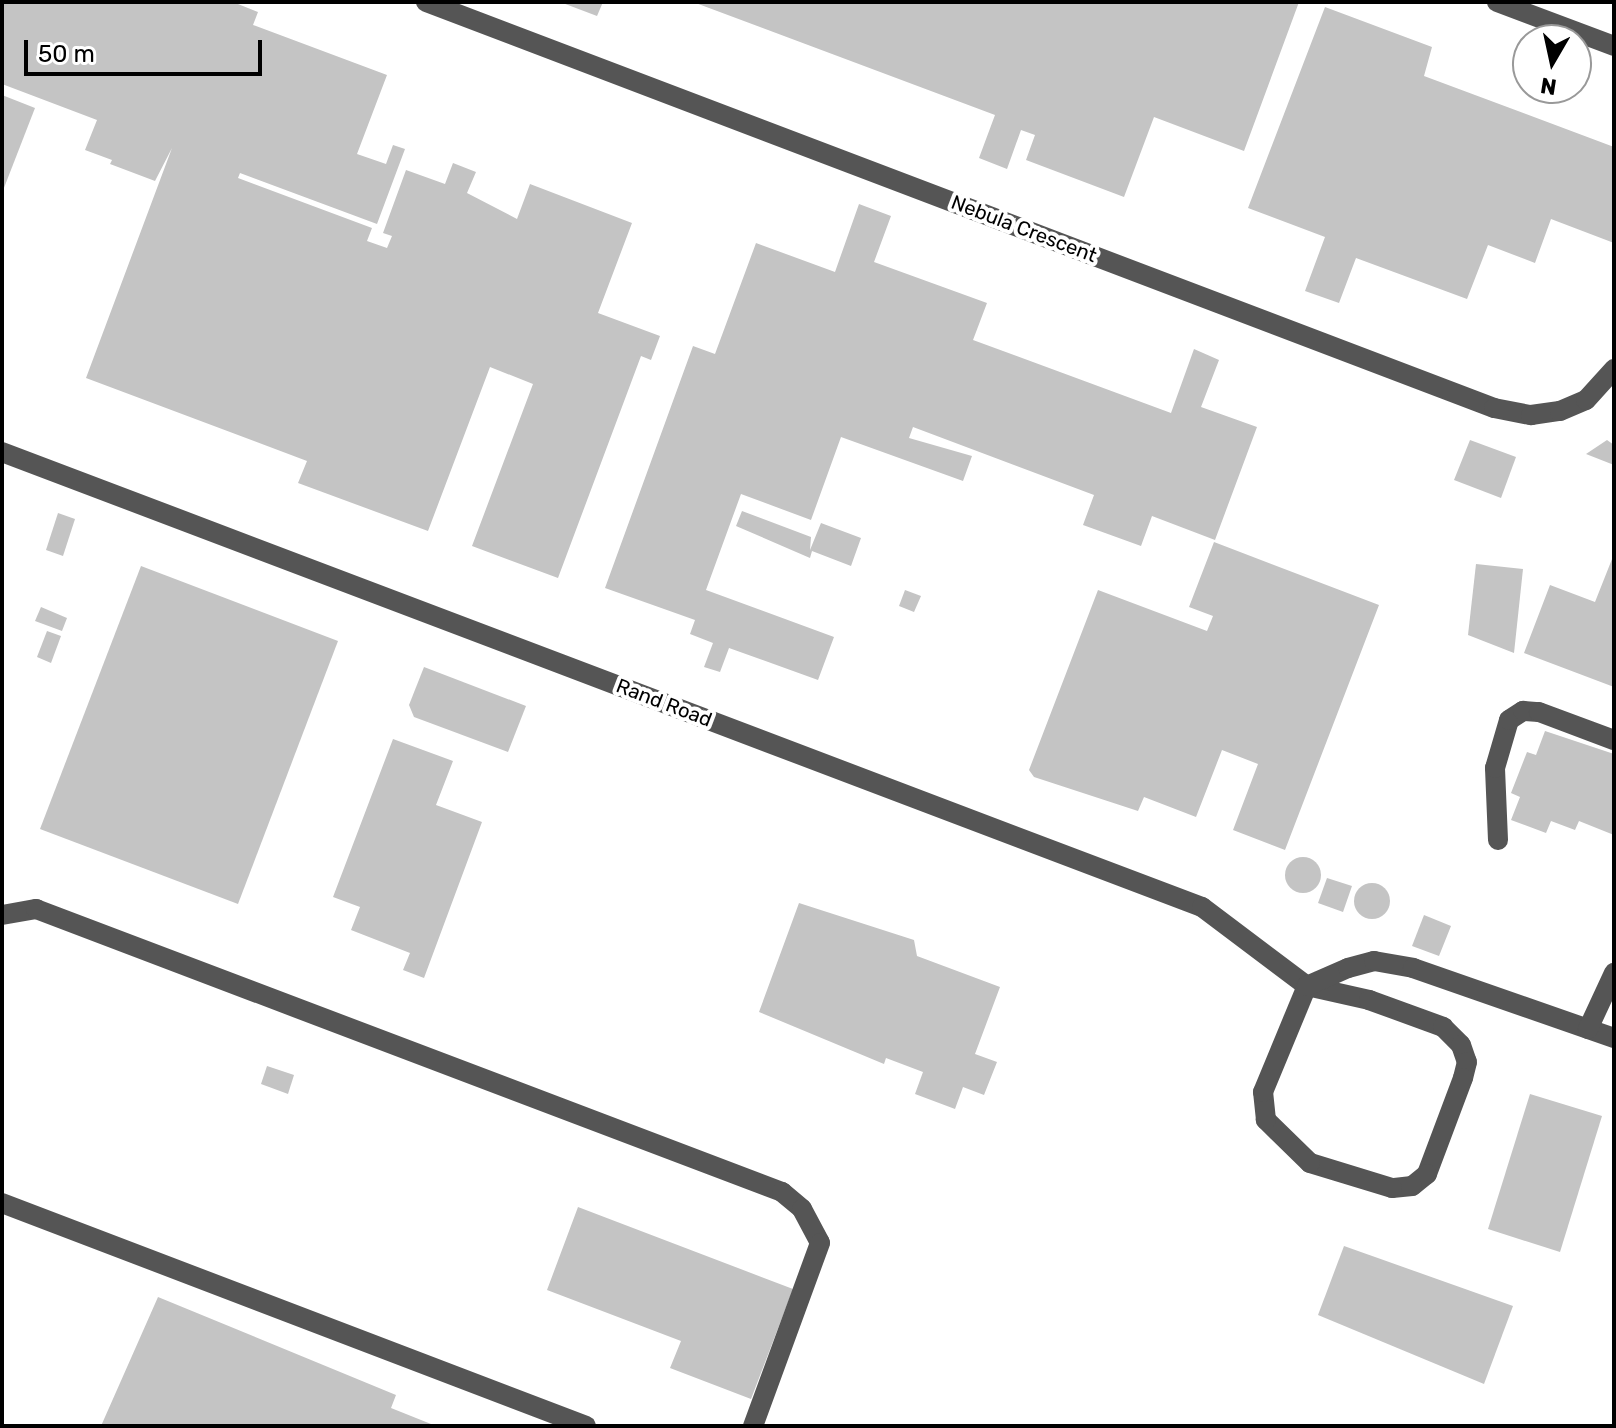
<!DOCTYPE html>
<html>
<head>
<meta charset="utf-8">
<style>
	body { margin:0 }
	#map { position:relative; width:1616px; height:1428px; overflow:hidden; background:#fff; font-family:Rubik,sans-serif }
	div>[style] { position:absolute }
	.building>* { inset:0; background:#c4c4c4 }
	.round { border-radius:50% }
	.minor>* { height:20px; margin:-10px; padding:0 10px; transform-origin:10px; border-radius:10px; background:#555 }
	span { translate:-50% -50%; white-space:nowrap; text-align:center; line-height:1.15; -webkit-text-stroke:8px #fff; paint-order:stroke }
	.street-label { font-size:20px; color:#000 }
	.frame { position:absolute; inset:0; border:4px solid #000; pointer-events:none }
	.north { position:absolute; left:1512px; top:24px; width:80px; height:80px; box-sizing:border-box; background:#fff; border:2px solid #999; border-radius:50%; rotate:189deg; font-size:22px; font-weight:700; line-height:32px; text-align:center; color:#000 }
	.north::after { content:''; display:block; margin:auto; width:28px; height:36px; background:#000; clip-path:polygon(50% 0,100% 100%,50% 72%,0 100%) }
	.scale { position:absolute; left:24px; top:40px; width:238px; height:36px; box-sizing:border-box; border:4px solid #000; border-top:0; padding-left:10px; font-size:24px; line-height:28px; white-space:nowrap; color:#000; -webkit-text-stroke:6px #fff; paint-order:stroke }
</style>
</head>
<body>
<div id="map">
	<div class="building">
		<i style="clip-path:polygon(2px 2px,233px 2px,258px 12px,253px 25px,387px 75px,357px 154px,386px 164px,393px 145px,405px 149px,377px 224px,240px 173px,238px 178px,372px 228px,367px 241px,387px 248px,392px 236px,383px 233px,406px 170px,445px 184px,453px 163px,476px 172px,467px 193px,517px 219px,530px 184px,632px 223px,598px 313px,660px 336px,651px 360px,641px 356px,558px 578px,472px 546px,533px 384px,490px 367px,428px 531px,298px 483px,307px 461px,86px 378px,172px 148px,155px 181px,110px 164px,112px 160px,85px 150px,97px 120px,2px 84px)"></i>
		<i style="clip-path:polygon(560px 2px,603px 2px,597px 16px)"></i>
		<i style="clip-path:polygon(693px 2px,1299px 2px,1244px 151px,1154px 117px,1124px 197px,1026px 160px,1035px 135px,1021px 130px,1007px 169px,979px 158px,995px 115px)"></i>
		<i style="clip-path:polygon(1325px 7px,1432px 47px,1424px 76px,1614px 147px,1614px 243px,1551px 219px,1535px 263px,1488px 245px,1467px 299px,1356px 258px,1339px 303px,1305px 291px,1325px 237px,1248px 208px)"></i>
		<i style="clip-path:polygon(2px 95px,35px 108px,2px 193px)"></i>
		<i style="clip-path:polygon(859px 204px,891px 216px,874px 262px,987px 303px,973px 340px,1171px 413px,1194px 349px,1219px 360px,1201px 407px,1257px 427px,1215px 540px,1152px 516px,1141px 546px,1083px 525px,1094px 495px,913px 427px,909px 438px,972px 456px,963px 481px,841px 437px,811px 520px,741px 494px,706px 590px,834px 637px,818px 680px,729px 648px,720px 672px,704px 667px,713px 643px,690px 634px,695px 620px,605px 588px,693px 346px,715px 354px,756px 243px,835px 272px)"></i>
		<i style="clip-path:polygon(1470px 440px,1516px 457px,1501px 498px,1454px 480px)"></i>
		<i style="clip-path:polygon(1607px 440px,1614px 445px,1614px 465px,1586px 454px)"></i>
		<i style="clip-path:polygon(742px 511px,811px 537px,810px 550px,821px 523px,861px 538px,851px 566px,812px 551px,810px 558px,736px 526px)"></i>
		<i style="clip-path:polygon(58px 513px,75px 519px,63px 556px,46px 550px)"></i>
		<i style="clip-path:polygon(1214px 542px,1379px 605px,1285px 850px,1233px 830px,1258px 764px,1222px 750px,1196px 817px,1144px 797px,1138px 811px,1034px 777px,1029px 770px,1098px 590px,1207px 631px,1213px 616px,1189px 607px)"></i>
		<i style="clip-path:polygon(1614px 554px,1614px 687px,1524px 653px,1550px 585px,1595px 602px)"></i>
		<i style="clip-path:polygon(1476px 564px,1523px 569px,1514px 653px,1468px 635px)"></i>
		<i style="clip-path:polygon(141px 566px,338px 641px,238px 904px,40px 829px)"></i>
		<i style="clip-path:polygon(905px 590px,921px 596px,914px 612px,899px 606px)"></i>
		<i style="clip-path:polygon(41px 607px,67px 618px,62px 631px,35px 621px)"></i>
		<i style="clip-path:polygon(47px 631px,61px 636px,51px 663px,37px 657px)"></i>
		<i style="clip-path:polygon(424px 667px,526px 706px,508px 752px,414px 717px,409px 705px)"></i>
		<i style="clip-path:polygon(1545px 731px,1614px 754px,1614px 835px,1579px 821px,1575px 830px,1551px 821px,1546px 833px,1511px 820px,1520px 797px,1511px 793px,1527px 752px,1536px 755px)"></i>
		<i style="clip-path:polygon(393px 739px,453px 761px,436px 805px,482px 822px,424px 978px,403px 970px,410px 953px,351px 930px,360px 907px,333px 897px)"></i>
		<i class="round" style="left:1285px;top:857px;width:36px;height:36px"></i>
		<i style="clip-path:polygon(1327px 878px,1352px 886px,1343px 912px,1318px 903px)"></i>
		<i class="round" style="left:1354px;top:883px;width:36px;height:36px"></i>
		<i style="clip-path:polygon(799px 903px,914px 940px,917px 956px,1000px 987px,975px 1054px,997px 1062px,984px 1095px,963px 1087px,955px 1109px,915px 1094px,923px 1072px,886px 1058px,884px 1064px,759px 1012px)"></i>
		<i style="clip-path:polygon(1424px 915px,1451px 926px,1439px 956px,1412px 946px)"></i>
		<i style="clip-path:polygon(267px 1066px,294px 1075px,288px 1094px,261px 1084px)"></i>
		<i style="clip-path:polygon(1530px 1094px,1602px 1116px,1560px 1252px,1488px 1229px)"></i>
		<i style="clip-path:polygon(578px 1207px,793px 1289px,751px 1399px,670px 1368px,681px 1341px,547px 1290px)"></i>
		<i style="clip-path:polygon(1344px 1246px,1513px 1306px,1484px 1384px,1318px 1315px)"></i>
		<i style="clip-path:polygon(158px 1297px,396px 1395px,391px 1408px,436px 1426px,101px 1426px)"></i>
	</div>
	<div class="minor">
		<i style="left:426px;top:2px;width:1143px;rotate:20.81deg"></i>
		<i style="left:1494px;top:408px;width:38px;rotate:11deg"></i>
		<i style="left:1531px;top:415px;width:29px;rotate:-8deg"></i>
		<i style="left:1560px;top:411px;width:28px;rotate:-23deg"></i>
		<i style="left:1586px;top:400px;width:42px;rotate:-47.9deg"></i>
		<i style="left:1497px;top:2px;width:125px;rotate:20.6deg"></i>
		<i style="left:2px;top:452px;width:1283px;rotate:20.77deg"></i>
		<i style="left:1202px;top:907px;width:131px;rotate:37deg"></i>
		<i style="left:1307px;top:986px;width:64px;rotate:12.7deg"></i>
		<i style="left:1369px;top:1000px;width:79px;rotate:20deg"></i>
		<i style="left:1443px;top:1027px;width:25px;rotate:45deg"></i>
		<i style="left:1461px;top:1045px;width:18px;rotate:71deg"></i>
		<i style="left:1467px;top:1062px;width:16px;rotate:104deg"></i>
		<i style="left:1463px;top:1078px;width:103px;rotate:110.6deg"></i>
		<i style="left:1427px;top:1174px;width:19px;rotate:141deg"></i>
		<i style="left:1412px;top:1186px;width:20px;rotate:174deg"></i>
		<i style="left:1392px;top:1188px;width:86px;rotate:-163deg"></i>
		<i style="left:1310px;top:1163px;width:62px;rotate:-135.7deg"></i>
		<i style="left:1266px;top:1120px;width:28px;rotate:-96deg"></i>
		<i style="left:1263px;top:1092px;width:115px;rotate:-67.5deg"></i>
		<i style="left:1307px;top:986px;width:45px;rotate:-23.7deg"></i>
		<i style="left:1348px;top:968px;width:27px;rotate:-15deg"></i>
		<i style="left:1374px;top:961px;width:40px;rotate:10deg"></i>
		<i style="left:1413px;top:968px;width:213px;rotate:19.2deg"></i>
		<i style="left:1498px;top:840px;width:72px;rotate:-92.4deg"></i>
		<i style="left:1495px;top:768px;width:50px;rotate:-73.7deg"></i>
		<i style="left:1509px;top:720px;width:17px;rotate:-33deg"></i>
		<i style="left:1523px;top:711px;width:16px;rotate:4deg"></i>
		<i style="left:1539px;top:712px;width:80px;rotate:20.5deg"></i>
		<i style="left:2px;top:915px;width:35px;rotate:-10deg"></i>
		<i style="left:36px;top:909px;width:798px;rotate:20.77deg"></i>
		<i style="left:782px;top:1192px;width:26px;rotate:40deg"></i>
		<i style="left:802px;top:1209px;width:38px;rotate:62deg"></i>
		<i style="left:820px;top:1243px;width:195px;rotate:110.1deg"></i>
		<i style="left:1588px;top:1029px;width:62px;rotate:-65.1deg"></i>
		<i style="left:2px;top:1203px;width:625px;rotate:20.9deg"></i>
	</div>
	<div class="street-label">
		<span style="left:1024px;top:229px;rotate:21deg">Nebula Crescent</span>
		<span style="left:664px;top:703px;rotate:21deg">Rand Road</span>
	</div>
	<div class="frame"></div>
	<div class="north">N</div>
	<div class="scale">50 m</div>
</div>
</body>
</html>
